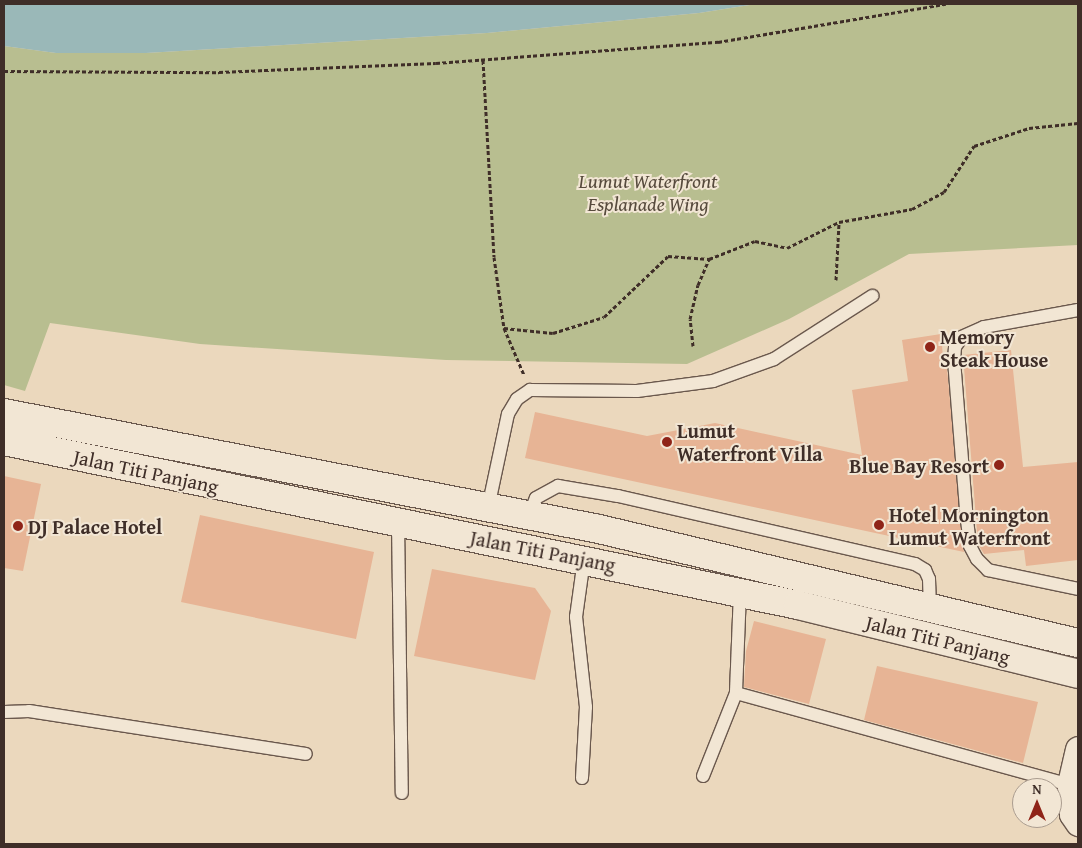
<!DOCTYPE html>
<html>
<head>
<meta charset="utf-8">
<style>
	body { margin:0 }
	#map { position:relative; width:1082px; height:848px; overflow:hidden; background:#ebd8bd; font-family:"Gentium Book Plus",serif }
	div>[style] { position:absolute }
	.green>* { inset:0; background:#b8be90 }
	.water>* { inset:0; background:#9ab8b8 }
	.building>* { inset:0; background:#e7b495 }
	.path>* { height:3px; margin-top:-1.5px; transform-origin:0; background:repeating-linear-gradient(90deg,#3f2e28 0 4px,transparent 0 6.5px) }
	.roads { filter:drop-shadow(1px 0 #6a584d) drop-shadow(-1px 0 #6a584d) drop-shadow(0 1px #6a584d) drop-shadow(0 -1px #6a584d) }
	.lane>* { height:12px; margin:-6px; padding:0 6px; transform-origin:6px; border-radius:6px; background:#f2e6d4 }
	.street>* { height:25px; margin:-12.5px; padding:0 12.5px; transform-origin:12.5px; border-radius:12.5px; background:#f2e6d4 }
	.secondary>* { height:28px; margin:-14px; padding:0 14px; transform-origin:14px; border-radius:14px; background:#f2e6d4 }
	.dots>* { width:14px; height:14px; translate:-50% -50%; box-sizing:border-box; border:2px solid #f2e6d4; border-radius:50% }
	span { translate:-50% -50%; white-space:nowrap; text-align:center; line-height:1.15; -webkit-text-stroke:4px #f2e6d4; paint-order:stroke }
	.park-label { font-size:20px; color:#574b3d; font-style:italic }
	.poi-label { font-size:20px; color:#3f2e28; font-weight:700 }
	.left { translate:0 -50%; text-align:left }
	.right { translate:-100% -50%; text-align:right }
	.street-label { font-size:20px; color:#3f2e28 }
	.frame { position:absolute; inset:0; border:5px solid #3f2e28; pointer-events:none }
	.north { position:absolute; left:1012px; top:778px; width:50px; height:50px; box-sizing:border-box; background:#f2e6d4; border:1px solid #aa9c8f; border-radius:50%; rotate:0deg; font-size:14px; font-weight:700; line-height:20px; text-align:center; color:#3f2e28 }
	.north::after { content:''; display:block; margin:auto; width:18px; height:22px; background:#8f2418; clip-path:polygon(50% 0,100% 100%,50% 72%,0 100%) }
</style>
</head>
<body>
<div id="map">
	<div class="green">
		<i style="clip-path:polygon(756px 4px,1078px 4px,1078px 245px,909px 254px,789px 319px,687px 364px,446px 360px,200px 344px,50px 323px,25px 391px,4px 385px,4px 46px,56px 53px,146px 53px,487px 33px,699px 13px)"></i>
	</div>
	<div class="water">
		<i style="clip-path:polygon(4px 4px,756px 4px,699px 13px,487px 33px,146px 53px,56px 53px,4px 46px)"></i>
	</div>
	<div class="building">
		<i style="clip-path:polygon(941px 334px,943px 357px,946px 357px,964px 552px,525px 458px,535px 412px,647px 436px,715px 423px,862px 455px,852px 390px,908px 381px,902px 340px)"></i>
		<i style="clip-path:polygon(1011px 350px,1023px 467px,1078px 462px,1078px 560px,1026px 566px,1024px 550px,984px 554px,978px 544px,963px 355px)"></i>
		<i style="clip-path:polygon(4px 476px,41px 484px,23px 571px,4px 568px)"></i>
		<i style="clip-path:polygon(200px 515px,374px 552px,356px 639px,181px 602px)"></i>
		<i style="clip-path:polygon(432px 569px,535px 588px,551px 611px,535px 680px,414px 656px)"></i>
		<i style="clip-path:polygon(754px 621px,826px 639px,809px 704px,744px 687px,746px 651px)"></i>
		<i style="clip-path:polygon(877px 666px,1038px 702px,1023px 763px,864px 720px)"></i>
	</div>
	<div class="path">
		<i style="left:483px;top:60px;width:197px;rotate:86.8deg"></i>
		<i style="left:494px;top:257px;width:72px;rotate:82deg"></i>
		<i style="left:504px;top:328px;width:51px;rotate:66.9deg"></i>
		<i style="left:4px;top:71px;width:215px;rotate:0.3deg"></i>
		<i style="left:219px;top:72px;width:217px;rotate:-2.4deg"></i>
		<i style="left:436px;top:63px;width:283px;rotate:-4.3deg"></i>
		<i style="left:718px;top:42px;width:231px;rotate:-9.5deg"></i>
		<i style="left:836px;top:280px;width:58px;rotate:-87deg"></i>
		<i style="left:504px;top:328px;width:49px;rotate:5.8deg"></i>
		<i style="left:553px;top:333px;width:53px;rotate:-17.4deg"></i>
		<i style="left:604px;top:317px;width:88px;rotate:-43.6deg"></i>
		<i style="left:668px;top:256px;width:41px;rotate:4.2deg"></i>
		<i style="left:709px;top:259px;width:49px;rotate:-21.4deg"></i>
		<i style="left:755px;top:241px;width:33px;rotate:12deg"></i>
		<i style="left:787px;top:248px;width:58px;rotate:-26.6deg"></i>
		<i style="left:839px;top:222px;width:74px;rotate:-10.1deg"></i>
		<i style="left:912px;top:209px;width:36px;rotate:-28deg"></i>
		<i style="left:944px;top:192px;width:55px;rotate:-56.9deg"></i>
		<i style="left:974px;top:146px;width:58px;rotate:-18.1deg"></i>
		<i style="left:1029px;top:128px;width:49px;rotate:-5.8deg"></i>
		<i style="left:693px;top:346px;width:27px;rotate:-96deg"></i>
		<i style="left:690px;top:319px;width:35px;rotate:-77deg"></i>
		<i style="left:698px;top:285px;width:28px;rotate:-67deg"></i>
	</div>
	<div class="roads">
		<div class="lane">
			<i style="left:1078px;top:310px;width:96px;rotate:169.7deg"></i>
			<i style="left:984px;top:327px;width:24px;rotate:156deg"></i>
			<i style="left:962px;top:337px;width:12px;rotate:125deg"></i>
			<i style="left:955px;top:347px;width:13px;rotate:94deg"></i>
			<i style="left:954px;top:360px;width:161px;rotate:85.4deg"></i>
			<i style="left:967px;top:520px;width:26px;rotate:83deg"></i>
			<i style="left:970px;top:546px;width:15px;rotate:62deg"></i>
			<i style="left:977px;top:559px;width:16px;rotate:45deg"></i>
			<i style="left:988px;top:570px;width:92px;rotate:11.9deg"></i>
			<i style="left:488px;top:508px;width:96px;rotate:-78deg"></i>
			<i style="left:508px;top:414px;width:17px;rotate:-59deg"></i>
			<i style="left:517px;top:399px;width:16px;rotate:-35deg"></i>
			<i style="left:530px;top:390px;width:107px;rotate:0.5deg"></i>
			<i style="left:637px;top:391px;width:77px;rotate:-7.5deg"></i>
			<i style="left:713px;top:381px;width:65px;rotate:-19.8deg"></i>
			<i style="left:774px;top:359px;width:117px;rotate:-32.7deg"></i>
			<i style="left:529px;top:516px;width:19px;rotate:-69deg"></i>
			<i style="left:536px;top:498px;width:25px;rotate:-29deg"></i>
			<i style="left:558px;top:486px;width:61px;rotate:9.5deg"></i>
			<i style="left:618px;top:496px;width:305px;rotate:12.9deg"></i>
			<i style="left:915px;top:564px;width:12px;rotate:31deg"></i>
			<i style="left:925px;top:570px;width:10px;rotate:66deg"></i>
			<i style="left:929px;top:579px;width:28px;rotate:88deg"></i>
			<i style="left:398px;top:522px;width:271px;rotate:89.2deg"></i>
			<i style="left:740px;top:592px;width:101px;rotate:92.3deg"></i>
			<i style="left:736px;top:693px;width:346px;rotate:15.4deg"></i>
			<i style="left:4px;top:712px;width:25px;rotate:-2deg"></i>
			<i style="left:29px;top:711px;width:280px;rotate:8.8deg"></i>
			<i style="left:703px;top:776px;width:89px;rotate:-68.3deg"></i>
			<i style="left:582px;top:778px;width:71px;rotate:-86.8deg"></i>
			<i style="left:586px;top:707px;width:91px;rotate:-96.3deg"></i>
			<i style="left:576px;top:617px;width:59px;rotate:-82.1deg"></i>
		</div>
		<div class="street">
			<i style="left:1078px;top:749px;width:37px;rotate:103deg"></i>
			<i style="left:1070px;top:785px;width:29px;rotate:86deg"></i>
			<i style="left:1072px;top:814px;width:11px;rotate:56deg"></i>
		</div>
		<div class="secondary">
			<i style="left:4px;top:413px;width:606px;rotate:11.03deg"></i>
			<i style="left:599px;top:529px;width:492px;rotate:13.4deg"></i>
			<i style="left:4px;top:441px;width:811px;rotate:11.67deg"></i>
			<i style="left:798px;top:605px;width:288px;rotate:13.8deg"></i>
		</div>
	</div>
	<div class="dots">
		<i style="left:930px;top:347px;background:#8f2418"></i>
		<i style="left:667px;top:442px;background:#8f2418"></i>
		<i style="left:999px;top:465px;background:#8f2418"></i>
		<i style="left:879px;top:525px;background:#8f2418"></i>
		<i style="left:18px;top:526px;background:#8f2418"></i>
	</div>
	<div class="park-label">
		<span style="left:648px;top:192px">Lumut Waterfront<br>Esplanade Wing</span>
	</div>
	<div class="poi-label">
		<span class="left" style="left:940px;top:348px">Memory<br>Steak House</span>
		<span class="left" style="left:677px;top:442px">Lumut<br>Waterfront Villa</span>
		<span class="right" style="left:989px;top:465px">Blue Bay Resort</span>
		<span class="left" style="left:889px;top:526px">Hotel Mornington<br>Lumut Waterfront</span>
		<span class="left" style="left:28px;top:526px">DJ Palace Hotel</span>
	</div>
	<div class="street-label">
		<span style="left:146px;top:471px;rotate:12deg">Jalan Titi Panjang</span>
		<span style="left:543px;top:551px;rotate:11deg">Jalan Titi Panjang</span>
		<span style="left:938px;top:639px;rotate:14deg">Jalan Titi Panjang</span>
	</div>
	<div class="frame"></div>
	<div class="north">N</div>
</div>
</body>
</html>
